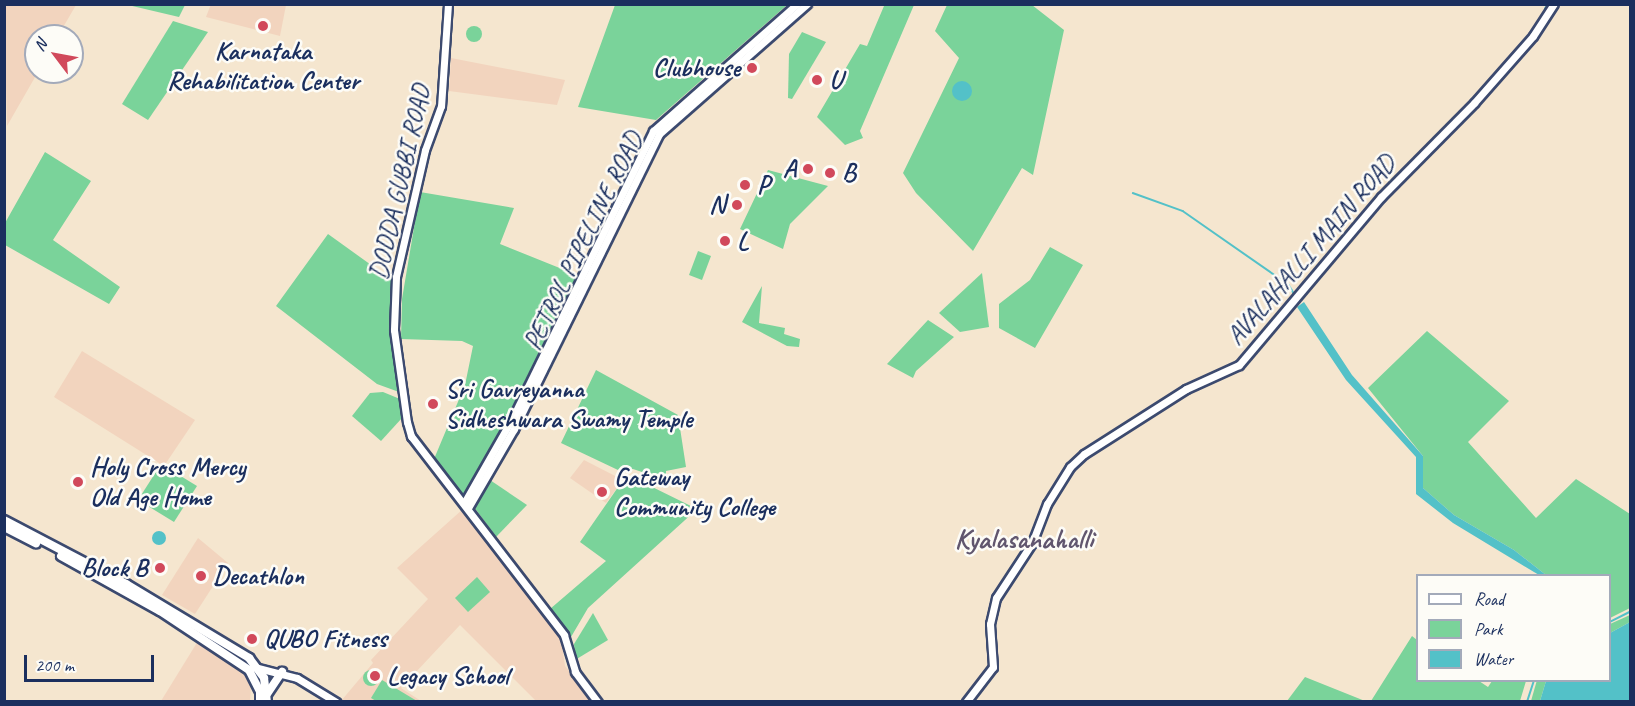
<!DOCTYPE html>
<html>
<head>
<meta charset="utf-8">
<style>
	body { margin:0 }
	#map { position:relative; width:1635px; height:706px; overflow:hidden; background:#f5e6cf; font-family:Caveat,sans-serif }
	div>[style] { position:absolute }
	.built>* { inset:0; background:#f2d4be }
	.green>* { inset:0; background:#7ad39a }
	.round { border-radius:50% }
	.water>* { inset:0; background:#53c1c8 }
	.stream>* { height:1.5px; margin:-0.75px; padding:0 0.75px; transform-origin:0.75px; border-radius:0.75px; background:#53c1c8 }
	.roads { filter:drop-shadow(2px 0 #3c4a6f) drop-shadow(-2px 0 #3c4a6f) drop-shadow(0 2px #3c4a6f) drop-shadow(0 -2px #3c4a6f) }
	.secondary>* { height:7px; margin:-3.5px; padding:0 3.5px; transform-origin:3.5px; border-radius:3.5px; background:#fff }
	.primary>* { height:8px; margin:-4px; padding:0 4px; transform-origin:4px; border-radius:4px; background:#fff }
	.dots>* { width:16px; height:16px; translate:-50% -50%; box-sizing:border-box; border:3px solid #fdfcf7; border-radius:50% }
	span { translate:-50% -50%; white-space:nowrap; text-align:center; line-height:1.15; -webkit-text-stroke:5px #fdfcf7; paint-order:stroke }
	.poi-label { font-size:26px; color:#1b2f5e; font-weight:700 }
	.right { translate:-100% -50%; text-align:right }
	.left { translate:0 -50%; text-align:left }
	.street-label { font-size:26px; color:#1b2f5e }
	.quarter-label { font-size:28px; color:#61566e; font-weight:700 }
	.frame { position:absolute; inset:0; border:6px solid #1b2f5e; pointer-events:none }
	.legend { position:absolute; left:1416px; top:574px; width:195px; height:108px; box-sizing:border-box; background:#fdfcf7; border:2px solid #a3aaba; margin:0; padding:8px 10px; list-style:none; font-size:18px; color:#1b2f5e }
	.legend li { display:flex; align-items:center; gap:12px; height:30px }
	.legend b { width:30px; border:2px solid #a3aaba }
	.north { position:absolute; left:24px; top:24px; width:60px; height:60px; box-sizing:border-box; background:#fdfcf7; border:2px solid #a3aaba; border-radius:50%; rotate:302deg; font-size:16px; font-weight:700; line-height:24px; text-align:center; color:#1b2f5e }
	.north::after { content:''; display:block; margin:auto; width:21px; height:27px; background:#d1495b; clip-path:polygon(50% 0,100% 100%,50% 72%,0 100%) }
	.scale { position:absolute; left:24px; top:655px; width:130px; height:27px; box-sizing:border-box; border:3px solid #1b2f5e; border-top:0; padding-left:8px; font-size:18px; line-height:21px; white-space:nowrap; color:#1b2f5e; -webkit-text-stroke:4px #fdfcf7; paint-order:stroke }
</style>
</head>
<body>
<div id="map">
	<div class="built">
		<i style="clip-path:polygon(211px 4px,286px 5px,280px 36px,206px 17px)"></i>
		<i style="clip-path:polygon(4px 5px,76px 5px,58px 36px,36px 36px,38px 72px,7px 126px)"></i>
		<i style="clip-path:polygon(451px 58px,565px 80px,557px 105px,449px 91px)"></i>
		<i style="clip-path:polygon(82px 351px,195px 420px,164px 466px,54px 397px)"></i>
		<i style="clip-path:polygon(584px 460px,623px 480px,606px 503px,570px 478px)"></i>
		<i style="clip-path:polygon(463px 509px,539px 605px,561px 638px,565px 666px,593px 701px,536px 701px,460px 625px,401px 688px,421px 701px,341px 701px,373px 663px,371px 660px,428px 599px,397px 568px)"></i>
		<i style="clip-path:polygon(198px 538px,228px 563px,195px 614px,162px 595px)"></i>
		<i style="clip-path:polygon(198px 641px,242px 671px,251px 684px,250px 701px,161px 701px)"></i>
	</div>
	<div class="green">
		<i style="clip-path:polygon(128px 5px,185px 5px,179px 17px)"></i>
		<i style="clip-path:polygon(615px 5px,615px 4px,787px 5px,656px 120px,578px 107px)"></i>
		<i style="clip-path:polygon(881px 5px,914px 5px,860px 131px,863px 138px,845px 145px,817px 117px,860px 44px,867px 46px,884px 6px)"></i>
		<i style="clip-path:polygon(947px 5px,1032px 5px,1064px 30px,1033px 175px,1022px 168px,973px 251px,916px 193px,903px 173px,959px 58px,935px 31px)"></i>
		<i style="clip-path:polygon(173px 21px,208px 32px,148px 120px,122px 104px)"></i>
		<i class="round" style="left:466px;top:26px;width:16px;height:16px"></i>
		<i style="clip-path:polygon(802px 32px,826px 42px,792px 99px,788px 98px,789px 54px)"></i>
		<i style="clip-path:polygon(45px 152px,91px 181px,53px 240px,120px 287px,109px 304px,5px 245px,5px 223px)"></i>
		<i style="clip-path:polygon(768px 170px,828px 186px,790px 224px,783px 249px,740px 229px)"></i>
		<i style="clip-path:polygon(420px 192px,514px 208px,500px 244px,577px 275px,507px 424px,464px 496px,434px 459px,465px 385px,473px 346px,462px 341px,401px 339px,402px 299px)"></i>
		<i style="clip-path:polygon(328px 234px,392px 280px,390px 332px,399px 392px,377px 384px,276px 306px)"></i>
		<i style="clip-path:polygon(1050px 247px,1083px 265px,1035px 348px,999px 328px,999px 304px,1030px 280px)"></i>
		<i style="clip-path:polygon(698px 251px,711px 256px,702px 280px,689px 275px)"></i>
		<i style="clip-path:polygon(982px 273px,989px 327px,960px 332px,939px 313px)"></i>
		<i style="clip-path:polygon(762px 286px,759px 323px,785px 328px,784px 334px,800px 339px,799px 347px,787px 346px,742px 322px)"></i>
		<i style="clip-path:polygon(928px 320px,954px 337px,916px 371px,913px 378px,887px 364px)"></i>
		<i style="clip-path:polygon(1427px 331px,1509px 401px,1468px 442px,1536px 518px,1576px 479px,1630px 514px,1630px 608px,1610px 618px,1610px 576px,1546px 575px,1514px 550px,1454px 515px,1423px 488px,1423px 456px,1368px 388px)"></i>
		<i style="clip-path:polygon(596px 370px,678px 415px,686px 467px,666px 471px,666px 480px,633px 469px,618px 470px,561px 443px)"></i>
		<i style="clip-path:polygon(383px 392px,400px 399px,402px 418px,381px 441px,352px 416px,370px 393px)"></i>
		<i style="clip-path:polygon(161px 464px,197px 486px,174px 522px,138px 500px)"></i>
		<i style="clip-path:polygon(490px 480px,527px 505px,496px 537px,474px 507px)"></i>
		<i style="clip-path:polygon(623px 480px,638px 480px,695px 508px,695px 511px,588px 608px,571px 637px,550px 609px,606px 561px,580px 542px)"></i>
		<i style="clip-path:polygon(477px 577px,490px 592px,468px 612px,455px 598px)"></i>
		<i style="clip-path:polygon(593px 613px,608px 640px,575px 660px,574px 644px)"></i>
		<i style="clip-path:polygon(1630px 615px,1630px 622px,1610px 633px,1610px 624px)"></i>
		<i style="clip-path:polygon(1412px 636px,1417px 640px,1418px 680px,1479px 681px,1488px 687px,1492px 681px,1526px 681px,1520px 701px,1371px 701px)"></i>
		<i class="round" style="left:363px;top:670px;width:16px;height:16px"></i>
		<i style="clip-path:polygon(1305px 677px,1365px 701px,1287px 701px)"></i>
		<i style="clip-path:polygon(382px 680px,417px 701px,376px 701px,371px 698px)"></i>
		<i style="clip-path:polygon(1537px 680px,1546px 681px,1540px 701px,1531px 701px)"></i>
	</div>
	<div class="water">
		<i class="round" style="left:952px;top:81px;width:20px;height:20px"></i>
		<i style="clip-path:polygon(1304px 302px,1352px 375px,1423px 456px,1423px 488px,1454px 515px,1514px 550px,1546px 575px,1539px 575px,1453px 523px,1416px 494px,1416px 457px,1346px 380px,1297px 307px)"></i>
		<i class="round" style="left:152px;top:531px;width:14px;height:14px"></i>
		<i style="clip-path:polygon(1630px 622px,1630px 701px,1540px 701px,1546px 681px,1610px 680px,1610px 633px)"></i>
	</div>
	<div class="stream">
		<i style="left:1545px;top:9px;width:6px;rotate:-59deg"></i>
		<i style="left:1133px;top:193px;width:53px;rotate:19.8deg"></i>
		<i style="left:1183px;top:211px;width:129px;rotate:34.9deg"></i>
		<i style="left:1289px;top:285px;width:12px;rotate:59deg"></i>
		<i style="left:1610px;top:622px;width:22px;rotate:-27deg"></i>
		<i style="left:1527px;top:702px;width:23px;rotate:-72deg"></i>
	</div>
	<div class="roads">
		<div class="secondary">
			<i style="left:448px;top:4px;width:102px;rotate:93.9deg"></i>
			<i style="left:441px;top:106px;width:47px;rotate:110deg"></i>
			<i style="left:425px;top:150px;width:130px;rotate:102.9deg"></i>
			<i style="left:396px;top:277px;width:53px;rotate:92.2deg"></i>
			<i style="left:394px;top:330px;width:93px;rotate:82deg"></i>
			<i style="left:407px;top:422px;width:15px;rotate:74deg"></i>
			<i style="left:411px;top:436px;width:251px;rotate:52.4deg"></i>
			<i style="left:564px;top:635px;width:39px;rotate:73deg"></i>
			<i style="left:575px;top:672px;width:38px;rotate:53deg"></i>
			<i style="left:464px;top:503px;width:97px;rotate:-60.3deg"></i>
			<i style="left:512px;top:419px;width:321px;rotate:-63.9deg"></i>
			<i style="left:653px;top:131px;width:192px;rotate:-41.4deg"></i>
			<i style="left:468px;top:508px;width:91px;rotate:-59.8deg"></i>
			<i style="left:514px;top:429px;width:329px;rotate:-63.8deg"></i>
			<i style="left:659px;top:134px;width:197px;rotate:-41.3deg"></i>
			<i style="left:254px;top:667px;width:44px;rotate:14.3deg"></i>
			<i style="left:297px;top:678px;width:46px;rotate:31.6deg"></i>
			<i style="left:966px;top:702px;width:44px;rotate:-52.4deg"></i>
			<i style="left:993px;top:667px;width:43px;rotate:-94deg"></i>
			<i style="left:990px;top:624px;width:27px;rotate:-77deg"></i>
			<i style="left:996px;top:598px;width:66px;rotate:-56.8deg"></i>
			<i style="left:1032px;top:543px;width:42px;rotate:-69deg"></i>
			<i style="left:1047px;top:504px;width:44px;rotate:-58.1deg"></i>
			<i style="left:1070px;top:467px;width:19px;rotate:-43deg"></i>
			<i style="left:1084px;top:454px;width:121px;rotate:-32.5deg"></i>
			<i style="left:1186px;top:389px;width:58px;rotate:-24.4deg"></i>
			<i style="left:1239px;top:365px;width:220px;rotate:-49.8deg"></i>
			<i style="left:1381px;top:197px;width:132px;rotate:-45.3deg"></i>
			<i style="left:1474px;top:103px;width:89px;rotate:-48.6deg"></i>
			<i style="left:1533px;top:36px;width:38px;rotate:-57deg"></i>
		</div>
		<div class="primary">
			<i style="left:4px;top:520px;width:138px;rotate:27.7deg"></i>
			<i style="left:126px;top:584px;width:144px;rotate:31deg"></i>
			<i style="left:249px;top:658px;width:25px;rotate:53deg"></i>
			<i style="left:264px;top:678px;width:24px;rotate:83deg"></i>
			<i style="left:4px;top:527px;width:36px;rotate:27deg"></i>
			<i style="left:61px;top:556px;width:113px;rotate:29.1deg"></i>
			<i style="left:160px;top:611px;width:107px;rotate:33.5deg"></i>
			<i style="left:249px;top:670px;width:25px;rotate:63deg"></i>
			<i style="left:260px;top:692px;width:10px;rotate:90deg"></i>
			<i style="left:267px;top:694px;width:27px;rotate:-56deg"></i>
		</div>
	</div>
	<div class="dots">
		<i style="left:263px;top:26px;background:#d1495b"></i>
		<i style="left:752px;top:68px;background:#d1495b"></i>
		<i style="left:817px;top:80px;background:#d1495b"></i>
		<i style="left:808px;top:169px;background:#d1495b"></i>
		<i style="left:830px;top:173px;background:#d1495b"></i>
		<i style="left:745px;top:185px;background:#d1495b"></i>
		<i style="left:737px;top:205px;background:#d1495b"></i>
		<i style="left:725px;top:241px;background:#d1495b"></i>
		<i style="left:433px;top:404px;background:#d1495b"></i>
		<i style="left:78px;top:482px;background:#d1495b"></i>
		<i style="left:602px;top:492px;background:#d1495b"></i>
		<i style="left:160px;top:568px;background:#d1495b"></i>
		<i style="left:201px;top:576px;background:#d1495b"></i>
		<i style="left:252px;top:639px;background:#d1495b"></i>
		<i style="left:375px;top:676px;background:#d1495b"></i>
	</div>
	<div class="poi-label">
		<span style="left:263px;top:66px">Karnataka<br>Rehabilitation Center</span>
		<span class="right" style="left:740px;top:68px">Clubhouse</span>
		<span class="left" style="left:829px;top:80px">U</span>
		<span class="right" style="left:796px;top:169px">A</span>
		<span class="left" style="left:842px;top:173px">B</span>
		<span class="left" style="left:757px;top:185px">P</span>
		<span class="right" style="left:725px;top:205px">N</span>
		<span class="left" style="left:737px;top:241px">L</span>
		<span class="left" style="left:445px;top:404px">Sri Gavreyanna<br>Sidheshwara Swamy Temple</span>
		<span class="left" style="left:90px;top:482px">Holy Cross Mercy<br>Old Age Home</span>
		<span class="left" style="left:614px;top:492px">Gateway<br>Community College</span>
		<span class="right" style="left:148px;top:568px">Block B</span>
		<span class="left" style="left:213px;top:576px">Decathlon</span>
		<span class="left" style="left:264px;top:639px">QUBO Fitness</span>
		<span class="left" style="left:387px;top:676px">Legacy School</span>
	</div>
	<div class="street-label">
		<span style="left:400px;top:182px;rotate:-77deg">DODDA GUBBI ROAD</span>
		<span style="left:583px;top:241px;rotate:-64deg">PETROL PIPELINE ROAD</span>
		<span style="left:1311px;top:250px;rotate:-49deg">AVALAHALLI MAIN ROAD</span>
	</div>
	<div class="quarter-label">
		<span style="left:1024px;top:539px">Kyalasanahalli</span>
	</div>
	<div class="frame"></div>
	<ul class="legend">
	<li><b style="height:8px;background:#fff"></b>Road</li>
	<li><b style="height:16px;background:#7ad39a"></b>Park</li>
	<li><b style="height:16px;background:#53c1c8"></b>Water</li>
	</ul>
	<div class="north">N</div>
	<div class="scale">200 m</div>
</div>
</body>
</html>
